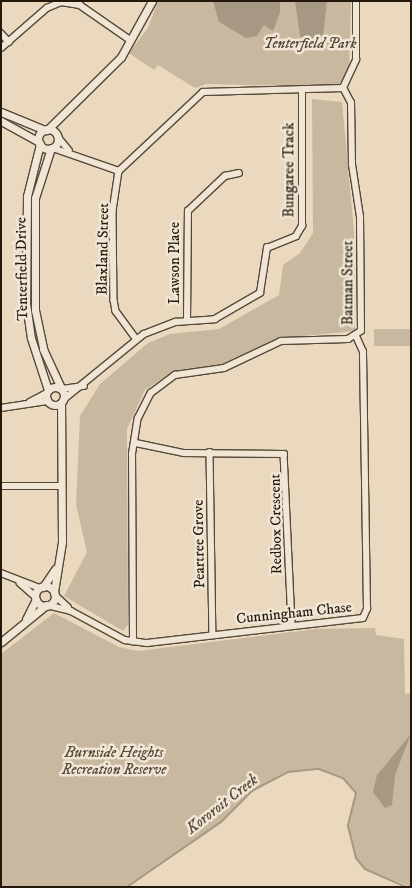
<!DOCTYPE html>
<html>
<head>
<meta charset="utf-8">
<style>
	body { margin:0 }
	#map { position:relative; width:412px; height:888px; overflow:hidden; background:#ead9bf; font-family:"IM FELL DW Pica",serif }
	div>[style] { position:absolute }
	.green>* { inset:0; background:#c8b8a0 }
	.water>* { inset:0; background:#a69882 }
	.stream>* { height:2px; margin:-1px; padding:0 1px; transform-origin:1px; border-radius:1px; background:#a69882 }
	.roads { filter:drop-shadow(1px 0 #554938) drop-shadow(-1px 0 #554938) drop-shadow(0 1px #554938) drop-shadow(0 -1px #554938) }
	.minor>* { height:5.5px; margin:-2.75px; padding:0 2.75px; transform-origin:2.75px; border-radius:2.75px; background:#f1e6d5 }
	.tertiary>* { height:7px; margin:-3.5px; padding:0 3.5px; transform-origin:3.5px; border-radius:3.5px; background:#f1e6d5 }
	.tertiary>.ring { margin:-3.5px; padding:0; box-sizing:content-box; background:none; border:7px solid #f1e6d5; border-radius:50% }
	span { translate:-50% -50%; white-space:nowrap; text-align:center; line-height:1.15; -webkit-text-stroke:5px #f1e6d5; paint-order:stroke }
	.park-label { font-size:15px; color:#554938; font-style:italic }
	.street-label { font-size:15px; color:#23190b }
	.water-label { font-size:16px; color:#574c3b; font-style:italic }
	.frame { position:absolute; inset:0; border:2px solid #23190b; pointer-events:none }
</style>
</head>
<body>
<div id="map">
	<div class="green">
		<i style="clip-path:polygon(158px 1px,351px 1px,349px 73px,336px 87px,206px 84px,195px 88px,158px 65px,154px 70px,129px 53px,148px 28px)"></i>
		<i style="clip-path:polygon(312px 99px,342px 102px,354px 232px,355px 331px,283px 338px,224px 365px,168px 375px,145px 390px,127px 429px,128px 625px,123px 631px,64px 596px,87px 552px,76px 505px,80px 416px,100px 384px,148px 343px,170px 334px,219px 329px,279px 295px,283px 265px,300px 253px,313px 233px)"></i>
		<i style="clip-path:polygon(374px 329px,411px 329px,411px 346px,374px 346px)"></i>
		<i style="clip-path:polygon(54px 613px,119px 647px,138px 651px,316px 629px,375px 628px,376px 635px,404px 639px,405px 694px,411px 693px,411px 887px,365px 869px,356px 858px,348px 826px,356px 793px,343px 778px,319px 769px,288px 772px,252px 791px,221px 822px,127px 887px,1px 887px,1px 654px)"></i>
	</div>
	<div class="water">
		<i style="clip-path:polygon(213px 1px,280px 1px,280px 12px,273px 31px,264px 25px,257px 36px,246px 38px,219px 22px)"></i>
		<i style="clip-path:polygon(295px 1px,327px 1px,323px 36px,311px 42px,300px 36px)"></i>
		<i style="clip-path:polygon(411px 734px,395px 775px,392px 805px,385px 808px,373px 792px,377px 775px)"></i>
	</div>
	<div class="stream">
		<i style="left:127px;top:887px;width:114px;rotate:-34.7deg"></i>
		<i style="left:221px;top:822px;width:44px;rotate:-45deg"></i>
		<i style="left:252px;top:791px;width:41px;rotate:-27.8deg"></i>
		<i style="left:288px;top:772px;width:31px;rotate:-6deg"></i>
		<i style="left:319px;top:769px;width:26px;rotate:21deg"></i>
		<i style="left:343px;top:778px;width:20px;rotate:49deg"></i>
		<i style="left:356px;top:793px;width:34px;rotate:104deg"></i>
		<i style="left:348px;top:826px;width:33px;rotate:76deg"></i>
		<i style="left:356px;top:858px;width:14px;rotate:51deg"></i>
		<i style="left:365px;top:869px;width:45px;rotate:23.7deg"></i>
	</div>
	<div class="roads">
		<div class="minor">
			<i style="left:1px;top:33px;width:12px;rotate:48deg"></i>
			<i style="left:1px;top:48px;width:61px;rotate:-41deg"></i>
			<i style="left:47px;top:8px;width:15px;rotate:-23deg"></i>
			<i style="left:61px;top:2px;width:19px;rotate:9deg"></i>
			<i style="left:80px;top:5px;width:60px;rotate:34.8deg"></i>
			<i style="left:58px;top:137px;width:17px;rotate:50deg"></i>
			<i style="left:53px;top:148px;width:70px;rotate:19.2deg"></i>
			<i style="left:119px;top:171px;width:115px;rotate:-43.2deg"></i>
			<i style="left:203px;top:92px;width:140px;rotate:-1.6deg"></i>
			<i style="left:343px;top:88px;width:31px;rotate:-65deg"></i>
			<i style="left:356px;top:60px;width:59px;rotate:-90deg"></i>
			<i style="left:119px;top:171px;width:40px;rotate:98.5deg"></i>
			<i style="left:113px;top:211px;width:89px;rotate:89.4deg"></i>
			<i style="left:114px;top:300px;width:11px;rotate:80deg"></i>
			<i style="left:116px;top:311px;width:34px;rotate:54deg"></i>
			<i style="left:187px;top:321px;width:110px;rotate:-89.5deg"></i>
			<i style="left:188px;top:211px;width:51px;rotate:-43.4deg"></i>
			<i style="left:225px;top:176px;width:14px;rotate:-12deg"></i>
			<i style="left:62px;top:389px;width:22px;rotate:-8deg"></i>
			<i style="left:63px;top:400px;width:104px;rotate:-39.2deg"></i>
			<i style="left:144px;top:334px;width:34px;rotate:-21deg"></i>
			<i style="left:176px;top:322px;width:39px;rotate:-4deg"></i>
			<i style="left:215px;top:319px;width:52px;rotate:-30deg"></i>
			<i style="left:260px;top:293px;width:46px;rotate:-81.2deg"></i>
			<i style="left:267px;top:248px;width:31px;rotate:-22deg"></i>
			<i style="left:296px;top:236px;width:12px;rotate:-59deg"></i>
			<i style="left:302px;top:226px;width:136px;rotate:-90deg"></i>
			<i style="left:30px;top:402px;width:19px;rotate:-28deg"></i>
			<i style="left:1px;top:408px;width:48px;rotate:-8.5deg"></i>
			<i style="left:136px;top:443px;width:49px;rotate:11.8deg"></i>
			<i style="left:184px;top:453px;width:100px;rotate:0.6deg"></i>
			<i style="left:284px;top:454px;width:170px;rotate:87.3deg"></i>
			<i style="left:210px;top:452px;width:183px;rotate:89.1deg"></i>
			<i style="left:1px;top:486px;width:61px"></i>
			<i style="left:1px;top:573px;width:42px;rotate:21deg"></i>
			<i style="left:20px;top:583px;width:20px;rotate:41deg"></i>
			<i style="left:55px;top:595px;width:18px;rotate:43deg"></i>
			<i style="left:47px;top:605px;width:25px;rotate:14deg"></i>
			<i style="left:71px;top:611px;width:61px;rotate:28.2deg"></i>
			<i style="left:125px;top:640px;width:22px;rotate:8deg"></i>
			<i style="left:147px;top:643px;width:217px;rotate:-6.6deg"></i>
			<i style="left:363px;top:618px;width:10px;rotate:-66deg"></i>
			<i style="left:367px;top:609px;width:257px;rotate:-90.9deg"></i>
			<i style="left:363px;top:352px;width:17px;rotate:-114deg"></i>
			<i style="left:133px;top:642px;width:188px;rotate:-90.3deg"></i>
			<i style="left:132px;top:454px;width:36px;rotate:-81deg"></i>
			<i style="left:138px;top:418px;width:28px;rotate:-63deg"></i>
			<i style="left:151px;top:393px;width:30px;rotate:-37deg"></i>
			<i style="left:175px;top:375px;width:49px;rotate:-8.1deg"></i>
			<i style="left:224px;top:368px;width:63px;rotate:-25.3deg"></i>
			<i style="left:281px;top:341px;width:67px;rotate:-1.7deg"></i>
			<i style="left:348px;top:339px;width:15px;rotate:-32deg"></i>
			<i style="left:361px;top:331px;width:114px;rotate:-90.5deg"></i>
			<i style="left:360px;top:217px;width:53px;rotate:-98.7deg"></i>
			<i style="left:352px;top:165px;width:62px;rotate:-90.9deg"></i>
			<i style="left:351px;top:103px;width:17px;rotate:-118deg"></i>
		</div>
		<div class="tertiary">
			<i style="left:1px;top:112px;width:48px;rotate:22.2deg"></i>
			<i style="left:1px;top:121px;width:43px;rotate:28.9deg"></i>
			<i class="ring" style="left:38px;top:129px;width:13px;height:13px"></i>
			<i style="left:47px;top:130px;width:104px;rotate:-44.6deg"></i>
			<i style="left:121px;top:57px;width:64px;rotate:-61deg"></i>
			<i style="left:40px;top:144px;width:54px;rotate:104deg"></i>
			<i style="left:27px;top:196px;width:107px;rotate:90.5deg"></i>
			<i style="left:26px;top:303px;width:35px;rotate:82deg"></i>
			<i style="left:31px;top:338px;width:55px;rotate:71.9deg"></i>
			<i style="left:51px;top:148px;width:52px;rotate:107.7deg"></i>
			<i style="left:35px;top:198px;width:112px;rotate:90deg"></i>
			<i style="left:35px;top:310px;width:40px;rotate:78deg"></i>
			<i style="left:43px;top:349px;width:43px;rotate:65.2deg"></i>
			<i class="ring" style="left:46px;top:387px;width:11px;height:11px"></i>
			<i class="ring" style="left:35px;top:586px;width:13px;height:13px"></i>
			<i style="left:43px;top:587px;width:22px;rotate:-56deg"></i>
			<i style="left:54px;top:592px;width:51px;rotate:-80.9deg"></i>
			<i style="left:62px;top:542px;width:139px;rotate:-90.4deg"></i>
			<i style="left:26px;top:619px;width:22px;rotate:-63deg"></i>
			<i style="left:1px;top:642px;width:57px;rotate:-39.3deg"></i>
		</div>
	</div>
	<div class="park-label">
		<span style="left:310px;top:44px">Tenterfield Park</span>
		<span style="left:114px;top:761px">Burnside Heights<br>Recreation Reserve</span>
	</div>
	<div class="street-label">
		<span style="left:289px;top:170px;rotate:-90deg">Bungaree Track</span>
		<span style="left:103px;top:249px;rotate:-89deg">Blaxland Street</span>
		<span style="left:175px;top:263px;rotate:-90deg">Lawson Place</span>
		<span style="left:22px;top:269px;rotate:-91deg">Tenterfield Drive</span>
		<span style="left:348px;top:283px;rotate:-90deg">Batman Street</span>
		<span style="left:276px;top:524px;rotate:-91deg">Redbox Crescent</span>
		<span style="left:199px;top:544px;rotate:-91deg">Peartree Grove</span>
		<span style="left:294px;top:613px;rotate:-6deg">Cunningham Chase</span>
	</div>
	<div class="water-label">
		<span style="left:222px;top:804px;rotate:-38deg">Kororoit Creek</span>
	</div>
	<div class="frame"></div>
</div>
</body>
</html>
